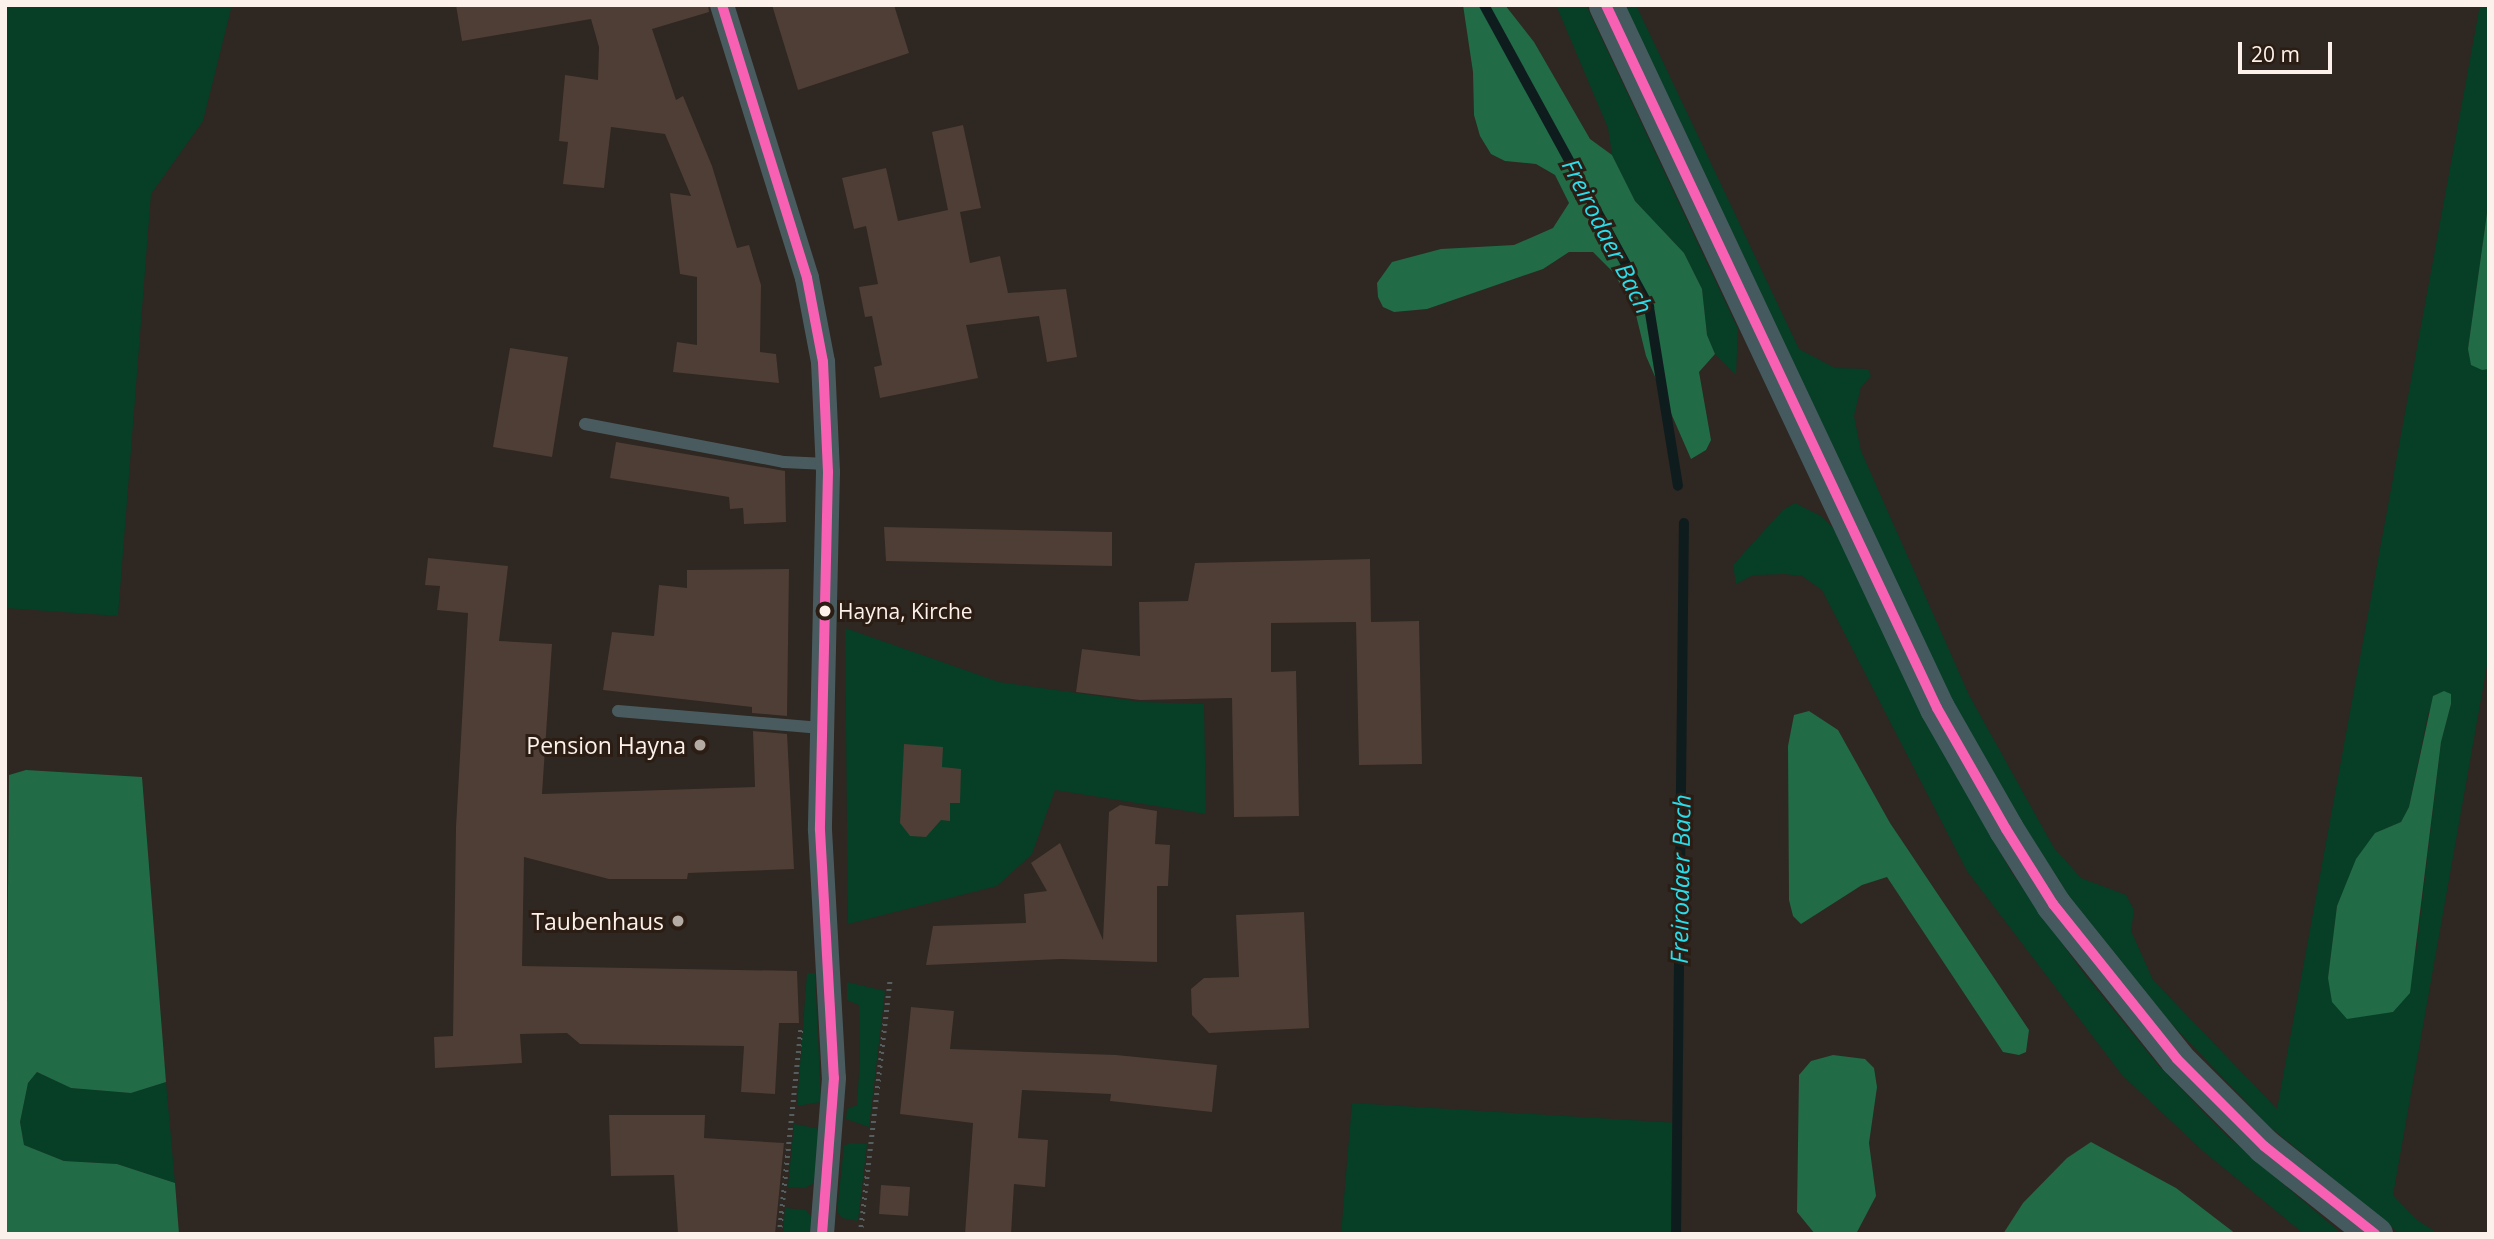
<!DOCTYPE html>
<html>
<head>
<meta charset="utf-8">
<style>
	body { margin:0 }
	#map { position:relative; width:2494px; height:1239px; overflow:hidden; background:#2f2722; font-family:"Open Sans",sans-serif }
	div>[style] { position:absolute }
	.green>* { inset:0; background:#073e26 }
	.forest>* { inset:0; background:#216b47 }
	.stream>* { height:10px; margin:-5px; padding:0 5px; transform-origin:5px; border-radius:5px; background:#0f1c1d }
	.building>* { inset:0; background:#4e3e35 }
	.path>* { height:4.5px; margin-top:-2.25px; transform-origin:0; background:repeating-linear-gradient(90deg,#565f5f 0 2px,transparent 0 7px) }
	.lane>* { height:12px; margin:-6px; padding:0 6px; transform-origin:6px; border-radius:6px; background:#495b5e }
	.street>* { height:24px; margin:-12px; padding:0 12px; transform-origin:12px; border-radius:12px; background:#495b5e }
	.secondary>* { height:35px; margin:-17.5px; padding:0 17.5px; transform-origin:17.5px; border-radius:17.5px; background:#455a5e }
	.bus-1>* { height:10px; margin:-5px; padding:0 5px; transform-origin:5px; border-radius:5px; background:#f860b3 }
	.dots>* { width:19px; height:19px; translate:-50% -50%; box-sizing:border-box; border:4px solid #2b1d13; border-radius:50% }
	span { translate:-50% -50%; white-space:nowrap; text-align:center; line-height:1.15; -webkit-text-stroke:6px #2b1d13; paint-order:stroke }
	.bus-label { font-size:21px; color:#fcf2eb }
	.left { translate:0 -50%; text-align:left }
	.poi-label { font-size:23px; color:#fcf2eb }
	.right { translate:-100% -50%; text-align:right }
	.water-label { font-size:24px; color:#29ddea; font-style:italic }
	.frame { position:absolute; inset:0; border:7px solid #fcf2eb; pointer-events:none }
	.scale { position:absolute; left:2238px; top:42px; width:94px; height:32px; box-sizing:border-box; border:4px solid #fcf2eb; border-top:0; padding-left:9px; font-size:21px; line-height:24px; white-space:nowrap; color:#fcf2eb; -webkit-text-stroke:5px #2b1d13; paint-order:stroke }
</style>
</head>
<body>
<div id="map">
	<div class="green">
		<i style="clip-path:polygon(5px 5px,232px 5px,203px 121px,151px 194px,118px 616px,5px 608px)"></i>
		<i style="clip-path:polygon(1556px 5px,1586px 5px,1738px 329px,1736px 375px,1715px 354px,1707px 335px,1702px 289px,1684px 253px,1635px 201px,1612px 155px,1608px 128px)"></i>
		<i style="clip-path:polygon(evenodd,1622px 5px,1636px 5px,1799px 349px,1835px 368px,1868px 369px,1871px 376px,1861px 387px,1854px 416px,1861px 451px,1969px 695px,2054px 848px,2081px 878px,2126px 895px,2134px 910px,2131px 931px,2153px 980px,2277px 1109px,2480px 5px,2489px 5px,2489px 199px,2468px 349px,2481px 370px,2489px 369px,2489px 654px,2393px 1195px,2417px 1220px,2439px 1234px,2400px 1234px,2269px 1126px,2129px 979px,2074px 906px,2023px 829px,1954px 704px,1622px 5px,2437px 693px,2451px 704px,2441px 742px,2416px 954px,2328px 978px,2337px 906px,2375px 833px,2401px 822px,2409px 807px,2428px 714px,2437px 693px)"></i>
		<i style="clip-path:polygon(1795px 503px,1821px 516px,1834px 529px,1943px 752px,2012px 873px,2082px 971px,2159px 1066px,2226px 1135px,2342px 1234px,2304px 1234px,2203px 1151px,2122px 1075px,1967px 871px,1822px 590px,1802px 576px,1784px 574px,1753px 575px,1736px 584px,1733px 565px,1783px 510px)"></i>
		<i style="clip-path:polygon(845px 628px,999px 682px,1141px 702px,1204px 704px,1206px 814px,1055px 790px,1032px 854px,997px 886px,848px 924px)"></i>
		<i style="clip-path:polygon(807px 973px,815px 973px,821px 1102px,797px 1106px)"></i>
		<i style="clip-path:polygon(847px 982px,885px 991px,869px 1127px,846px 1119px,847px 1109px,857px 1105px,860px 1058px,859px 1005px,847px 1000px)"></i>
		<i style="clip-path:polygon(37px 1072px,71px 1088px,131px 1093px,166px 1082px,175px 1183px,117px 1164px,64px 1161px,24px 1145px,20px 1122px,28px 1083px)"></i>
		<i style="clip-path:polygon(1352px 1103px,1678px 1123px,1673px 1234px,1341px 1234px)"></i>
		<i style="clip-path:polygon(794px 1124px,820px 1129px,816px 1182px,805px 1188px,788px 1187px)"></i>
		<i style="clip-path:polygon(850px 1143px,867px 1144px,858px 1221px,842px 1218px,837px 1212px,844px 1146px)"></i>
		<i style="clip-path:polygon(785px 1208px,806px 1210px,812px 1217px,810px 1234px,783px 1234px)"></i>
	</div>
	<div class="forest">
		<i style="clip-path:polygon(1463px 5px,1505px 5px,1534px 42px,1590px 139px,1612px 155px,1635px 201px,1684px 253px,1702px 289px,1707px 335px,1715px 354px,1699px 372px,1711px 440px,1706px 450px,1691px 459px,1646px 356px,1635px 311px,1614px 273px,1593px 252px,1569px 252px,1543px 269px,1427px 309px,1394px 312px,1383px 307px,1378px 297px,1377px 283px,1392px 262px,1441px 249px,1514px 245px,1553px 228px,1569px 203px,1555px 175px,1536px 164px,1505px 161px,1491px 154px,1480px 136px,1474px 115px,1473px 72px)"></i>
		<i style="clip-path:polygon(2489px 199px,2489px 369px,2482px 370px,2471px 365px,2468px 349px)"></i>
		<i style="clip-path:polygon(2444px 691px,2451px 694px,2451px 704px,2441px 742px,2410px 993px,2393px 1012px,2347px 1019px,2332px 1002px,2328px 978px,2337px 906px,2356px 859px,2375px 833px,2401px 822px,2409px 807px,2433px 696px)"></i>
		<i style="clip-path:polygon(1809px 711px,1838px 730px,1890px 823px,2029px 1030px,2026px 1052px,2019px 1055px,2003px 1052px,1887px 877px,1862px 885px,1801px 924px,1793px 916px,1789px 900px,1788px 746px,1794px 715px)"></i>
		<i style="clip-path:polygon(26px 770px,142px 777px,166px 1082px,131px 1093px,71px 1088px,37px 1072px,28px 1083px,20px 1122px,24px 1145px,64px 1161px,117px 1164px,175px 1183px,179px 1234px,5px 1234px,9px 775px)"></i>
		<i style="clip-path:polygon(1833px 1055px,1865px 1059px,1874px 1068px,1877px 1087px,1869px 1143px,1876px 1196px,1856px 1234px,1815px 1234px,1797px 1212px,1799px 1075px,1811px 1061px)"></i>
		<i style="clip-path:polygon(2091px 1142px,2176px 1188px,2236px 1234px,2003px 1234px,2023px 1203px,2067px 1158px)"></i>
	</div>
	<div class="stream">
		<i style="left:1484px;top:5px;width:344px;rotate:61.3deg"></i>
		<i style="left:1649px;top:307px;width:181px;rotate:80.8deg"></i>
		<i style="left:1676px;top:1234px;width:711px;rotate:-89.36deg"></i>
	</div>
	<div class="building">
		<i style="clip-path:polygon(456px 5px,708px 5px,709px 12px,652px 29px,676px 100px,683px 96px,712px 166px,737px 248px,749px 245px,761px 285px,760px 352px,776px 354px,779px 383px,673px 372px,677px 342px,697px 345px,697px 277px,680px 274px,670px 193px,691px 196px,665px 134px,611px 127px,604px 188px,563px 184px,568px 142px,559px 141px,565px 75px,598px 80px,599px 47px,591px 19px,462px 41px)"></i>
		<i style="clip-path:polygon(772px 5px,894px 5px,909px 53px,798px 90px)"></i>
		<i style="clip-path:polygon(963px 125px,981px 208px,960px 212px,970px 263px,1000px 256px,1008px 293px,1066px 289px,1077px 357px,1047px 362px,1039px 316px,966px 325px,978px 378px,880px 398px,874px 367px,882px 365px,872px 316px,865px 317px,859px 287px,878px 284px,866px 226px,854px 229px,842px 178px,886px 168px,898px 221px,948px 210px,932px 132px)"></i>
		<i style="clip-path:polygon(510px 348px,568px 357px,552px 457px,493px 447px)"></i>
		<i style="clip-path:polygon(616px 442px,785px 471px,786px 522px,744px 524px,743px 508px,730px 509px,729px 497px,610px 478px)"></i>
		<i style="clip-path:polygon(884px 527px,1112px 532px,1112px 566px,886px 561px)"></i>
		<i style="clip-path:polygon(428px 558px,508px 566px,499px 641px,552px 644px,542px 794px,755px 787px,753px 731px,787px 734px,794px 869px,688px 873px,687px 879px,609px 879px,524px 857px,522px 966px,797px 971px,799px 1023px,779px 1023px,775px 1094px,741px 1092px,744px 1046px,580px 1044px,567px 1033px,520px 1034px,522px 1063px,435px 1068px,434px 1037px,453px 1036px,456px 827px,468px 613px,437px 610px,440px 586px,425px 585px)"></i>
		<i style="clip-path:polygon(1370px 559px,1371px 622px,1419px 621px,1422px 764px,1359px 765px,1356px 622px,1271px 623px,1271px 672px,1296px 671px,1299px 816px,1234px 817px,1232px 698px,1140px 700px,1076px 692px,1082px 649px,1140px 656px,1139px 602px,1188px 601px,1195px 563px)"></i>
		<i style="clip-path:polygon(789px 569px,787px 716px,752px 713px,752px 707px,603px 690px,612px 632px,654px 636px,659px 585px,687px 588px,687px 570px)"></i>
		<i style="clip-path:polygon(904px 744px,943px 747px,942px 767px,961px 769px,960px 803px,950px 803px,950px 821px,941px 820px,926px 837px,910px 836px,900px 823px)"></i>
		<i style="clip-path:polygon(1120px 805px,1157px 811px,1155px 844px,1170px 845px,1168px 886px,1157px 886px,1157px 962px,1061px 959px,926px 965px,933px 926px,1026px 923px,1024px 894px,1047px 891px,1031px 863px,1060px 843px,1103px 940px,1109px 812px)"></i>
		<i style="clip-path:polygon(1304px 912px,1309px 1028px,1209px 1033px,1192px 1015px,1191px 989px,1204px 978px,1239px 977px,1236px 915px)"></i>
		<i style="clip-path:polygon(911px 1007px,954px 1011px,950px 1049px,1116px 1055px,1217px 1065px,1212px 1112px,1110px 1101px,1111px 1094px,1022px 1090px,1018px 1138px,1048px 1140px,1045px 1187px,1014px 1184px,1011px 1234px,965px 1234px,973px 1123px,900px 1114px)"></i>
		<i style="clip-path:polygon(609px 1115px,705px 1115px,704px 1138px,784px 1143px,775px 1234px,678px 1234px,674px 1175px,611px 1176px)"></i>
		<i style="clip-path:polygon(881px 1185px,910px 1187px,908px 1216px,879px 1214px)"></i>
	</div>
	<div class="path">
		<i style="left:779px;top:1234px;width:209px;rotate:-84deg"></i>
		<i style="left:860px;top:1234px;width:256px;rotate:-83.3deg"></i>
	</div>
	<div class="lane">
		<i style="left:585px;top:424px;width:203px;rotate:10.8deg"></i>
		<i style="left:784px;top:462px;width:43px;rotate:2.7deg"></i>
		<i style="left:618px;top:711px;width:204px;rotate:4.8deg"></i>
	</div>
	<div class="street">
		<i style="left:722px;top:5px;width:286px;rotate:72.7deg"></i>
		<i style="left:807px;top:278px;width:86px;rotate:79.2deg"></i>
		<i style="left:823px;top:362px;width:110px;rotate:87.4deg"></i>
		<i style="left:828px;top:472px;width:358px;rotate:91.3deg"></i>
		<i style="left:820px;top:830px;width:248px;rotate:86.8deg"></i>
		<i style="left:834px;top:1078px;width:156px;rotate:94.4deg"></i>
	</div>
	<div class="secondary">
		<i style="left:1606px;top:5px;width:777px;rotate:64.79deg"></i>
		<i style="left:1937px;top:708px;width:139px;rotate:60.3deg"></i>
		<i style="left:2006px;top:829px;width:89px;rotate:57.9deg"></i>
		<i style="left:2053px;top:904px;width:198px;rotate:51.3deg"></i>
		<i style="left:2177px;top:1059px;width:123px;rotate:45deg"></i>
		<i style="left:2264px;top:1146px;width:142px;rotate:38.4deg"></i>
	</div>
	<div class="bus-1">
		<i style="left:722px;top:5px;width:286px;rotate:72.7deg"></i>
		<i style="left:807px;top:278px;width:86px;rotate:79.2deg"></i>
		<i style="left:823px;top:362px;width:110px;rotate:87.4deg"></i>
		<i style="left:828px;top:472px;width:358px;rotate:91.3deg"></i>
		<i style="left:820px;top:830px;width:248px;rotate:86.8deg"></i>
		<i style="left:834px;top:1078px;width:156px;rotate:94.4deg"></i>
		<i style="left:1606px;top:5px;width:777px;rotate:64.79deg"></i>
		<i style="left:1937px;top:708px;width:139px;rotate:60.3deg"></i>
		<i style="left:2006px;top:829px;width:89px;rotate:57.9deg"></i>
		<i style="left:2053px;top:904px;width:198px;rotate:51.3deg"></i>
		<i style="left:2177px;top:1059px;width:123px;rotate:45deg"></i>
		<i style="left:2264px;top:1146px;width:142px;rotate:38.4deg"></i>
	</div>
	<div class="dots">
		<i style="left:825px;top:611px;background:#fcf2eb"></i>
		<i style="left:700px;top:745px;background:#b4aba5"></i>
		<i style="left:678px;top:921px;background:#b4aba5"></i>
	</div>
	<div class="bus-label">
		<span class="left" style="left:838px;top:611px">Hayna, Kirche</span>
	</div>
	<div class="poi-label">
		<span class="right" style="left:686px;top:745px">Pension Hayna</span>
		<span class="right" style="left:664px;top:921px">Taubenhaus</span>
	</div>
	<div class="water-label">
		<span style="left:1608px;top:236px;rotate:63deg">Freirodaer Bach</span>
		<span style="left:1680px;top:879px;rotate:-89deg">Freirodaer Bach</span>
	</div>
	<div class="frame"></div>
	<div class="scale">20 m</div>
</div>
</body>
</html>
